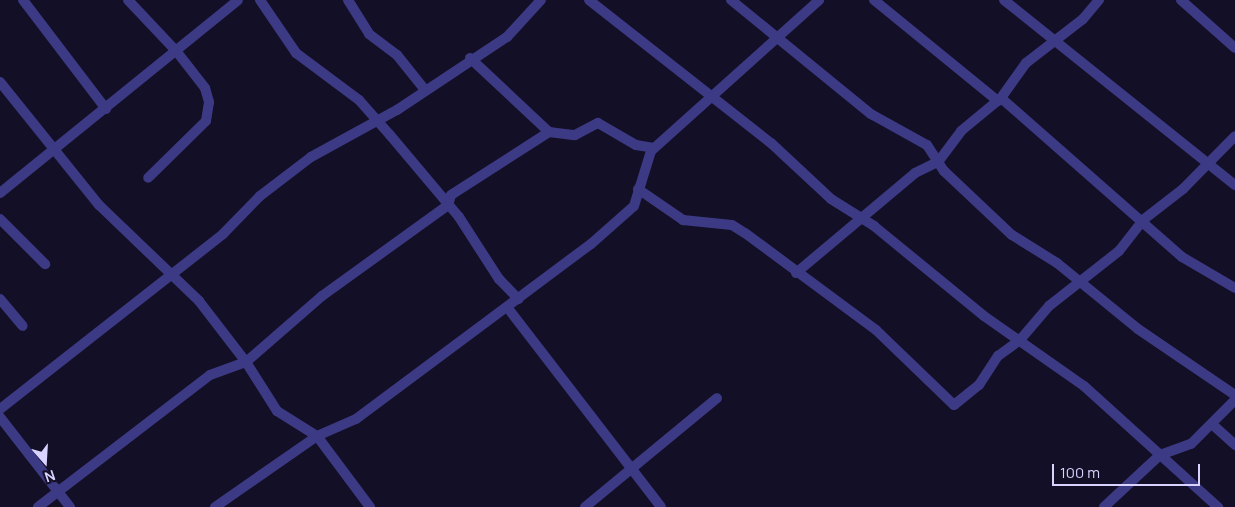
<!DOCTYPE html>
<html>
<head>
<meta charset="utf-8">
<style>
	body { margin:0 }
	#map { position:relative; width:1235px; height:507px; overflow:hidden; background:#130f26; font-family:Manrope,sans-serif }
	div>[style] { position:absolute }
	.minor>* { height:10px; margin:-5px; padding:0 5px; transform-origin:5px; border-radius:5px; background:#3d3a85 }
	span { translate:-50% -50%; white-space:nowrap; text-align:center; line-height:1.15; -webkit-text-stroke:5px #130f26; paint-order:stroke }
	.north { position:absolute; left:20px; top:437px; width:50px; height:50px; -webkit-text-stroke:4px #130f26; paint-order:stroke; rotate:161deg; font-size:14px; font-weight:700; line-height:20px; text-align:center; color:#d9d4ff }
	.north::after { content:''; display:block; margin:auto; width:18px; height:22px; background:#d9d4ff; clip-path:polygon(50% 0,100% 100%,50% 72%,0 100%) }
	.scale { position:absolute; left:1052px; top:464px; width:148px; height:22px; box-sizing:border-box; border:2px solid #d9d4ff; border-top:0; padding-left:6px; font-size:15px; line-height:18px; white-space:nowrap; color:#d9d4ff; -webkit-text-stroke:4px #130f26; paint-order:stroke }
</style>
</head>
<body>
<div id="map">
	<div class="minor">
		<i style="left:23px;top:0;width:137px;rotate:52.7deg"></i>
		<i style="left:128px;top:0;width:71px;rotate:46.7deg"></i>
		<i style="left:177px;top:52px;width:46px;rotate:52.1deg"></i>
		<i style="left:205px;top:88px;width:15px;rotate:74deg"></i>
		<i style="left:209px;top:102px;width:19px;rotate:99deg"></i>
		<i style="left:206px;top:121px;width:81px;rotate:135.5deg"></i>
		<i style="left:260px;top:0;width:64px;rotate:55.8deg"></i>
		<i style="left:296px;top:53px;width:79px;rotate:36.7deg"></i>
		<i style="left:359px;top:100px;width:47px;rotate:48.5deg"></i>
		<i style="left:390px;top:135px;width:107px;rotate:49.9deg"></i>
		<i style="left:459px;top:217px;width:74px;rotate:57.2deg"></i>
		<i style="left:499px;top:279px;width:28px;rotate:46deg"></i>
		<i style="left:348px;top:0;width:40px;rotate:58deg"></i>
		<i style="left:369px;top:34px;width:35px;rotate:37deg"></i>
		<i style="left:397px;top:55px;width:45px;rotate:51.3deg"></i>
		<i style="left:589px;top:0;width:231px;rotate:38.2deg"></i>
		<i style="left:771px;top:143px;width:82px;rotate:43deg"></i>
		<i style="left:831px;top:199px;width:51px;rotate:32.1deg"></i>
		<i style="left:874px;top:226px;width:142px;rotate:39.3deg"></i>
		<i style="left:984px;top:316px;width:122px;rotate:35deg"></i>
		<i style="left:1084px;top:386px;width:181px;rotate:42.1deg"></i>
		<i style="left:731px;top:0;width:181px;rotate:39.2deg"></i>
		<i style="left:871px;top:114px;width:64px;rotate:29deg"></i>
		<i style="left:927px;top:145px;width:31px;rotate:57deg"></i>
		<i style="left:944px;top:171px;width:93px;rotate:43.3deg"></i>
		<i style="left:1012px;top:235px;width:53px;rotate:31.9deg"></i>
		<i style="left:1057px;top:263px;width:104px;rotate:39.2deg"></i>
		<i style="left:1138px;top:329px;width:117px;rotate:34.2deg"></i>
		<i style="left:874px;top:0;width:160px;rotate:39.2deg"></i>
		<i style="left:1004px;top:0;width:296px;rotate:38.7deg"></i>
		<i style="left:1181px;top:0;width:72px;rotate:41.6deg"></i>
		<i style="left:470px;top:58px;width:108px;rotate:43.1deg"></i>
		<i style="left:549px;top:132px;width:26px;rotate:7deg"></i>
		<i style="left:575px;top:135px;width:26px;rotate:-28deg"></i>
		<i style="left:598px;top:123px;width:44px;rotate:30.1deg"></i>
		<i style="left:636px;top:145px;width:18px;rotate:9deg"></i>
		<i style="left:0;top:82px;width:158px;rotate:51.2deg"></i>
		<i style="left:99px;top:205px;width:139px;rotate:43.8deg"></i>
		<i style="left:199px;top:301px;width:77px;rotate:52.4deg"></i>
		<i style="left:246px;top:362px;width:101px;rotate:-41deg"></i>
		<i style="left:322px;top:296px;width:155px;rotate:-35.8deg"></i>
		<i style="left:448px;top:205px;width:10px;rotate:-73deg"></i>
		<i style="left:451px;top:195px;width:117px;rotate:-32.7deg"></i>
		<i style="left:1001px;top:98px;width:241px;rotate:41.3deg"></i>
		<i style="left:1182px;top:257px;width:61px;rotate:30.3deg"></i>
		<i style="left:638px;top:189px;width:55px;rotate:34.6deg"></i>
		<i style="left:683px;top:220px;width:49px;rotate:5.8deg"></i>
		<i style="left:732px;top:225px;width:15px;rotate:32deg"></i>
		<i style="left:745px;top:233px;width:163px;rotate:36.5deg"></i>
		<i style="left:876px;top:330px;width:108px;rotate:43.9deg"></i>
		<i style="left:954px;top:405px;width:32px;rotate:-39deg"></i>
		<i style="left:979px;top:385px;width:35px;rotate:-57deg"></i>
		<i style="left:998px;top:356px;width:27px;rotate:-36deg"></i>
		<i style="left:1020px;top:340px;width:45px;rotate:-49.5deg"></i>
		<i style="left:1049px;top:306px;width:89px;rotate:-38.2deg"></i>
		<i style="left:1119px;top:251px;width:39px;rotate:-52deg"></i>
		<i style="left:1143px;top:220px;width:51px;rotate:-37.8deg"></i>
		<i style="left:1183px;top:189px;width:74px;rotate:-45.5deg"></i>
		<i style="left:0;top:193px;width:306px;rotate:-39deg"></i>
		<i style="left:0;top:219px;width:64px;rotate:45deg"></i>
		<i style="left:796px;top:273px;width:155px;rotate:-40deg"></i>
		<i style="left:915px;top:173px;width:25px;rotate:-26deg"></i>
		<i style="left:938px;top:162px;width:39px;rotate:-53deg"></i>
		<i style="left:961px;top:131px;width:52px;rotate:-39.5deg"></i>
		<i style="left:1001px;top:98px;width:43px;rotate:-54.5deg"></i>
		<i style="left:1026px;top:63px;width:72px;rotate:-37.7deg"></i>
		<i style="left:1083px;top:19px;width:25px;rotate:-50deg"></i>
		<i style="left:0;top:299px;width:35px;rotate:50deg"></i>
		<i style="left:507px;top:307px;width:252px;rotate:52.4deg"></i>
		<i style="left:0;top:409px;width:283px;rotate:-38.1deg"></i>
		<i style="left:223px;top:234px;width:53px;rotate:-45.8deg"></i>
		<i style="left:260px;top:196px;width:64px;rotate:-37.4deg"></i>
		<i style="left:311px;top:157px;width:98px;rotate:-28.7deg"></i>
		<i style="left:397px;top:110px;width:132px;rotate:-33.6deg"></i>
		<i style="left:507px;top:37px;width:50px;rotate:-47.4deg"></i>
		<i style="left:0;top:417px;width:114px;rotate:52.1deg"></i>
		<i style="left:1213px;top:425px;width:30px;rotate:42deg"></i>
		<i style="left:38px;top:507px;width:217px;rotate:-37.5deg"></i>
		<i style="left:210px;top:375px;width:38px;rotate:-20deg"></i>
		<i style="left:246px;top:362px;width:58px;rotate:57.7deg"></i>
		<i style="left:277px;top:411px;width:47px;rotate:32deg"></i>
		<i style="left:317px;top:436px;width:89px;rotate:53.3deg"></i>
		<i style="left:215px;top:507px;width:124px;rotate:-34.8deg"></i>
		<i style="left:317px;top:436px;width:43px;rotate:-23.6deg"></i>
		<i style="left:356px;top:419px;width:293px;rotate:-36.7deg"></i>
		<i style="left:591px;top:244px;width:57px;rotate:-41.5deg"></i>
		<i style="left:634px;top:206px;width:58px;rotate:-72.8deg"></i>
		<i style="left:651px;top:151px;width:226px;rotate:-41.9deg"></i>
		<i style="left:585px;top:507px;width:171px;rotate:-39.5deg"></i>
		<i style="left:1104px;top:507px;width:76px;rotate:-42.9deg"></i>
		<i style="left:1160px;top:455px;width:33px;rotate:-20deg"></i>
		<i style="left:1191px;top:444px;width:62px;rotate:-45deg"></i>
	</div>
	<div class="north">N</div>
	<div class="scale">100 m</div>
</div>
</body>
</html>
